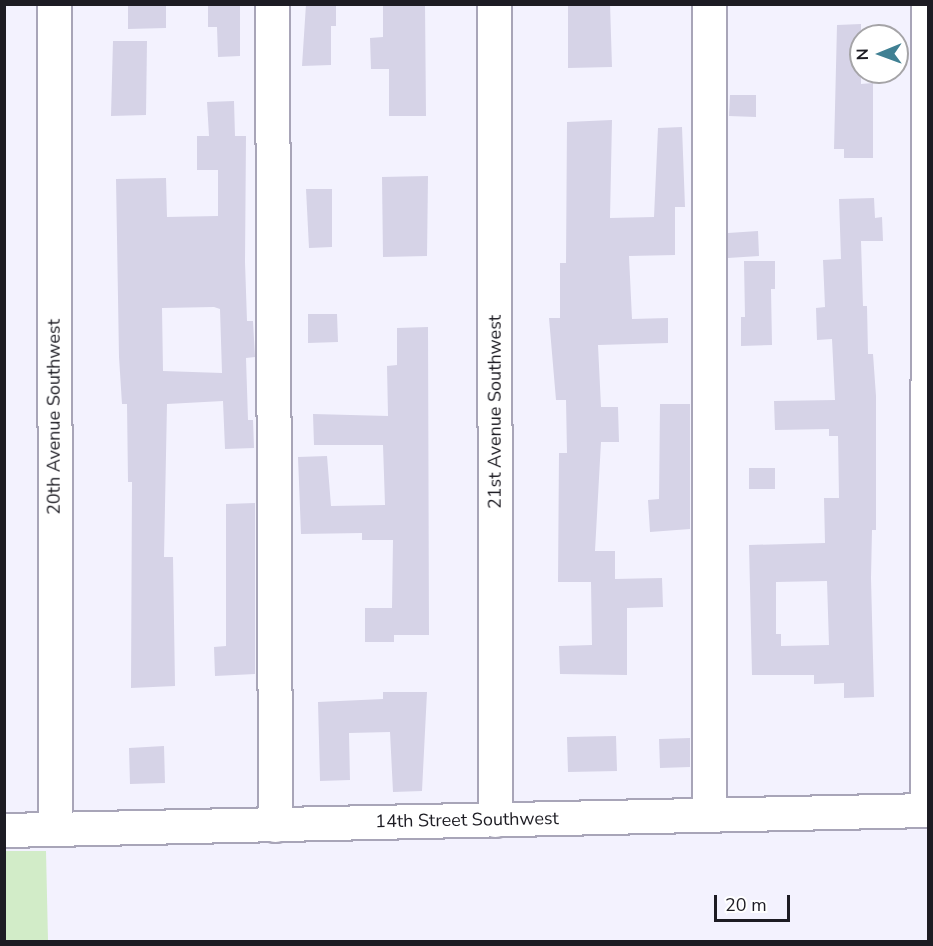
<!DOCTYPE html>
<html>
<head>
<meta charset="utf-8">
<style>
	body { margin:0 }
	#map { position:relative; width:933px; height:946px; overflow:hidden; background:#f3f2fe; font-family:"Nunito Sans",sans-serif }
	div>[style] { position:absolute }
	.green>* { inset:0; background:#d2ecc8 }
	.building>* { inset:0; background:#d6d3e7 }
	.roads { filter:drop-shadow(2px 0 #a8a5b8) drop-shadow(-2px 0 #a8a5b8) drop-shadow(0 2px #a8a5b8) drop-shadow(0 -2px #a8a5b8) }
	.minor>* { height:33px; margin:-16.5px; padding:0 16.5px; transform-origin:16.5px; border-radius:16.5px; background:#fff }
	span { translate:-50% -50%; white-space:nowrap; text-align:center; line-height:1.15; -webkit-text-stroke:6px #fff; paint-order:stroke }
	.street-label { font-size:18px; color:#1d1c23 }
	.frame { position:absolute; inset:0; border:6px solid #1d1c23; pointer-events:none }
	.north { position:absolute; left:849px; top:24px; width:60px; height:60px; box-sizing:border-box; background:#fff; border:2px solid #a5a4a7; border-radius:50%; rotate:269deg; font-size:16px; font-weight:700; line-height:24px; text-align:center; color:#1d1c23 }
	.north::after { content:''; display:block; margin:auto; width:21px; height:27px; background:#408093; clip-path:polygon(50% 0,100% 100%,50% 72%,0 100%) }
	.scale { position:absolute; left:714px; top:895px; width:76px; height:27px; box-sizing:border-box; border:3px solid #1d1c23; border-top:0; padding-left:8px; font-size:18px; line-height:21px; white-space:nowrap; color:#1d1c23; -webkit-text-stroke:4px #fff; paint-order:stroke }
</style>
</head>
<body>
<div id="map">
	<div class="green">
		<i style="clip-path:polygon(5px 851px,46px 851px,48px 941px,5px 941px)"></i>
	</div>
	<div class="building">
		<i style="clip-path:polygon(128px 4px,166px 4px,166px 28px,128px 29px)"></i>
		<i style="clip-path:polygon(208px 4px,240px 4px,240px 56px,218px 57px,217px 27px,208px 27px)"></i>
		<i style="clip-path:polygon(306px 4px,336px 4px,336px 26px,331px 26px,331px 65px,302px 66px)"></i>
		<i style="clip-path:polygon(383px 4px,425px 4px,426px 116px,389px 116px,389px 69px,371px 69px,370px 38px,383px 37px)"></i>
		<i style="clip-path:polygon(568px 4px,610px 4px,612px 67px,568px 68px)"></i>
		<i style="clip-path:polygon(861px 24px,861px 84px,873px 83px,873px 158px,844px 158px,844px 149px,834px 149px,837px 25px)"></i>
		<i style="clip-path:polygon(113px 41px,147px 41px,146px 115px,111px 116px)"></i>
		<i style="clip-path:polygon(730px 95px,756px 95px,756px 117px,729px 116px)"></i>
		<i style="clip-path:polygon(evenodd,234px 101px,235px 136px,246px 136px,245px 262px,247px 321px,253px 321px,255px 357px,246px 358px,248px 420px,253px 420px,254px 448px,225px 449px,223px 401px,167px 404px,164px 557px,173px 557px,175px 686px,131px 688px,132px 482px,128px 482px,127px 404px,122px 404px,119px 357px,116px 179px,166px 178px,167px 217px,218px 216px,218px 170px,197px 170px,197px 136px,209px 136px,207px 102px,234px 101px,214px 307px,220px 309px,222px 373px,163px 371px,162px 308px,214px 307px)"></i>
		<i style="clip-path:polygon(612px 120px,610px 218px,654px 217px,658px 128px,682px 127px,685px 207px,675px 207px,675px 255px,629px 256px,632px 319px,668px 318px,668px 343px,598px 345px,601px 407px,618px 407px,619px 442px,601px 442px,595px 551px,615px 551px,615px 579px,662px 578px,663px 607px,627px 608px,627px 675px,560px 674px,559px 646px,592px 645px,591px 582px,558px 582px,559px 453px,567px 453px,566px 400px,556px 400px,549px 318px,560px 318px,560px 263px,566px 263px,567px 122px)"></i>
		<i style="clip-path:polygon(428px 176px,427px 256px,383px 257px,382px 177px)"></i>
		<i style="clip-path:polygon(306px 189px,332px 189px,332px 247px,309px 248px)"></i>
		<i style="clip-path:polygon(evenodd,874px 198px,875px 218px,882px 217px,883px 241px,861px 241px,863px 306px,867px 306px,868px 354px,873px 354px,876px 396px,876px 530px,872px 530px,871px 578px,874px 697px,844px 698px,844px 683px,814px 684px,814px 675px,752px 675px,749px 545px,825px 543px,824px 498px,839px 498px,838px 436px,829px 436px,829px 429px,775px 430px,774px 401px,835px 400px,832px 339px,817px 340px,816px 308px,825px 307px,823px 260px,841px 259px,839px 199px,874px 198px,827px 581px,829px 645px,781px 646px,781px 634px,776px 634px,776px 582px,827px 581px)"></i>
		<i style="clip-path:polygon(758px 231px,759px 256px,728px 258px,728px 233px)"></i>
		<i style="clip-path:polygon(744px 261px,775px 261px,775px 289px,771px 289px,772px 345px,741px 346px,741px 317px,745px 317px)"></i>
		<i style="clip-path:polygon(308px 314px,337px 314px,338px 342px,308px 343px)"></i>
		<i style="clip-path:polygon(428px 327px,429px 635px,394px 635px,394px 642px,365px 642px,365px 608px,392px 608px,393px 540px,362px 540px,362px 533px,301px 534px,298px 457px,327px 456px,331px 506px,385px 505px,383px 445px,314px 445px,313px 414px,388px 416px,387px 366px,397px 365px,397px 328px)"></i>
		<i style="clip-path:polygon(660px 404px,690px 404px,690px 529px,650px 532px,648px 500px,659px 499px)"></i>
		<i style="clip-path:polygon(749px 468px,775px 468px,775px 489px,749px 489px)"></i>
		<i style="clip-path:polygon(255px 503px,255px 674px,215px 676px,214px 647px,226px 646px,226px 504px)"></i>
		<i style="clip-path:polygon(383px 692px,427px 692px,422px 791px,393px 792px,390px 732px,349px 733px,350px 780px,320px 781px,318px 702px,383px 699px)"></i>
		<i style="clip-path:polygon(616px 736px,617px 771px,568px 772px,567px 737px)"></i>
		<i style="clip-path:polygon(690px 738px,690px 767px,660px 768px,659px 739px)"></i>
		<i style="clip-path:polygon(164px 746px,165px 783px,130px 784px,129px 748px)"></i>
	</div>
	<div class="roads">
		<div class="minor">
			<i style="left:54px;top:4px;width:825px;rotate:89.93deg"></i>
			<i style="left:272px;top:4px;width:821px;rotate:89.79deg"></i>
			<i style="left:494px;top:4px;width:816px;rotate:89.93deg"></i>
			<i style="left:709px;top:4px;width:811px;rotate:90deg"></i>
			<i style="left:927px;top:810px;width:806px;rotate:-89.93deg"></i>
			<i style="left:4px;top:830px;width:924px;rotate:-1.24deg"></i>
		</div>
	</div>
	<div class="street-label">
		<span style="left:495px;top:412px;rotate:-90deg">21st Avenue Southwest</span>
		<span style="left:54px;top:417px;rotate:-90deg">20th Avenue Southwest</span>
		<span style="left:467px;top:820px;rotate:-1deg">14th Street Southwest</span>
	</div>
	<div class="frame"></div>
	<div class="north">N</div>
	<div class="scale">20 m</div>
</div>
</body>
</html>
